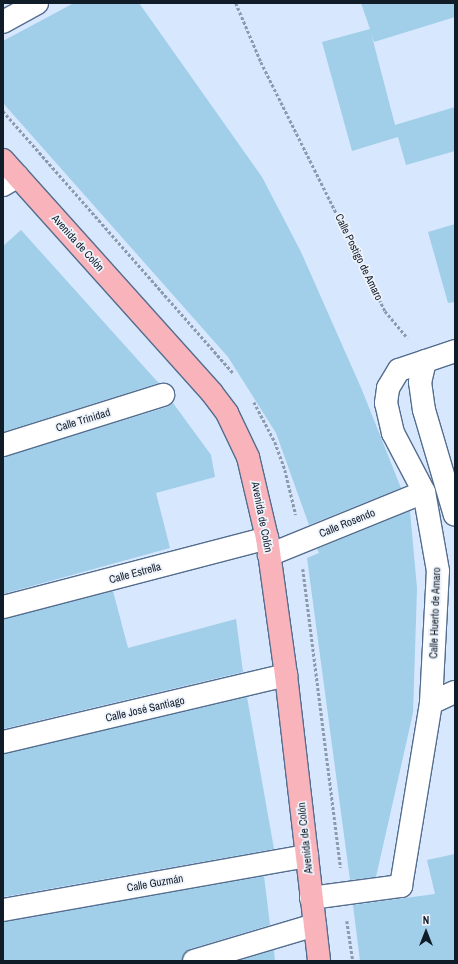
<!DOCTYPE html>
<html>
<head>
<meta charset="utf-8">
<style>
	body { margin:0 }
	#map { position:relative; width:458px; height:964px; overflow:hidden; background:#d6e7fe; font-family:"Archivo Narrow",sans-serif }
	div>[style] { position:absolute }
	.building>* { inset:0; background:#a1cee8 }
	.path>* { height:2.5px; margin-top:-1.25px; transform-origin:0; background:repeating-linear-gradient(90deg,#8b9aad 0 3px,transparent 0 5px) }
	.roads { filter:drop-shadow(1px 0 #546d8e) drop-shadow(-1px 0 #546d8e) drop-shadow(0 1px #546d8e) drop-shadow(0 -1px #546d8e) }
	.minor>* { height:22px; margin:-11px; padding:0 11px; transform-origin:11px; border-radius:11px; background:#fff }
	.major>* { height:22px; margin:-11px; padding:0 11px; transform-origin:11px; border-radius:11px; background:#f9b3bb }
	span { translate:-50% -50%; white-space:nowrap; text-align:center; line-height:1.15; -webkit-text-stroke:3.5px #eef3fb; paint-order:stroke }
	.street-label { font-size:11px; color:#111c29 }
	.frame { position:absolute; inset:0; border:4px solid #111c29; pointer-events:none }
	.north { position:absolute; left:406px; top:912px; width:40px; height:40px; -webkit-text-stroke:3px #eef3fb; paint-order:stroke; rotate:0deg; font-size:11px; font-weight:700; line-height:16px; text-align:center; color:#111c29 }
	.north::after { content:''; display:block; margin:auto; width:14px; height:18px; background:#111c29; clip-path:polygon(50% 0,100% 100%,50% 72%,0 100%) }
</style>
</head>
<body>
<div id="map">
	<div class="building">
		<i style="clip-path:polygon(74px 3px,139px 3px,262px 177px,301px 252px,362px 390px,401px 488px,309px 525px,276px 433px,228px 357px,3px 103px,3px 41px)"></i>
		<i style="clip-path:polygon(361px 3px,455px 3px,455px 17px,374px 42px,371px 33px,395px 125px,455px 107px,455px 151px,406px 165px,398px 137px,352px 151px,322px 42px,370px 29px)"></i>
		<i style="clip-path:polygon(455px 224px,455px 302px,448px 303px,428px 232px)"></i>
		<i style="clip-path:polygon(21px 230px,155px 379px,159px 383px,3px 432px,3px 246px)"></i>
		<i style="clip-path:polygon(173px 403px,211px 455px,215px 477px,156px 493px,170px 548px,3px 594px,3px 457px,167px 407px)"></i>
		<i style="clip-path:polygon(410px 511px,417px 588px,413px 713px,376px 877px,350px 880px,307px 558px,319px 553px,317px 549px)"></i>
		<i style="clip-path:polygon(113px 591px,128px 648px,236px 619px,243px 672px,3px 729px,3px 619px)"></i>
		<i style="clip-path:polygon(247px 697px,274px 849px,3px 897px,3px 754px)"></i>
		<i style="clip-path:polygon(455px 854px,455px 961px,360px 961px,353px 905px,435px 894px,427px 860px)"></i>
		<i style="clip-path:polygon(264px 876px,270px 925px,190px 949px,185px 953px,182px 961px,3px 961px,3px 922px)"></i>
		<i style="clip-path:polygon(274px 950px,275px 961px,238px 961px)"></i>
	</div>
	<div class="path">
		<i style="left:236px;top:3px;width:64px;rotate:67deg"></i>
		<i style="left:261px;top:62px;width:278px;rotate:63.5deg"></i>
		<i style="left:385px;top:311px;width:35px;rotate:50deg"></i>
		<i style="left:3px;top:111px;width:350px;rotate:48.7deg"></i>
		<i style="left:254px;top:402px;width:45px;rotate:62.3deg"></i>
		<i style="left:275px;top:442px;width:30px;rotate:70deg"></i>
		<i style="left:285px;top:470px;width:46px;rotate:76.3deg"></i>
		<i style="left:303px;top:569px;width:301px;rotate:82.8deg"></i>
		<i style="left:347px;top:921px;width:40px;rotate:81.5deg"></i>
	</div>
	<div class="roads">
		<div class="minor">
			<i style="left:3px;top:22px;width:39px;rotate:-29deg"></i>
			<i style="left:3px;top:185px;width:17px;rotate:-31deg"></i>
			<i style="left:425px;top:361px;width:22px;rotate:103deg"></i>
			<i style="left:420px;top:382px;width:28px;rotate:82deg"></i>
			<i style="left:424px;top:410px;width:109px;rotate:73.6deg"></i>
			<i style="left:3px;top:445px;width:168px;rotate:-17.4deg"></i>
			<i style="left:269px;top:555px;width:167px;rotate:-22.1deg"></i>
			<i style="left:3px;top:607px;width:273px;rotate:-14.6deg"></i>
			<i style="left:431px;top:703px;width:26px;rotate:-25deg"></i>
			<i style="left:3px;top:742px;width:291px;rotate:-13.3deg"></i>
			<i style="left:311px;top:898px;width:91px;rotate:-7.6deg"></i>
			<i style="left:401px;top:886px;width:185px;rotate:-80.7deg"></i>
			<i style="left:431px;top:703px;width:132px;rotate:-87deg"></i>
			<i style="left:438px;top:571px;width:80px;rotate:-100deg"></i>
			<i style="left:424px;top:492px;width:67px;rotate:-117.7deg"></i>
			<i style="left:393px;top:433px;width:31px;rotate:-103deg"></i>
			<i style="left:386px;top:403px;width:15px;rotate:-82deg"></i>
			<i style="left:388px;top:388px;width:21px;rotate:-59deg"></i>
			<i style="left:399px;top:370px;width:59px;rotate:-18.7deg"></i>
			<i style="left:3px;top:910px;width:309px;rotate:-10.1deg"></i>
			<i style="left:194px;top:961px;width:126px;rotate:-16.6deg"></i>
		</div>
		<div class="major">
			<i style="left:3px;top:160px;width:313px;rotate:48.1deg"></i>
			<i style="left:212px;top:393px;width:25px;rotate:53deg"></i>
			<i style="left:227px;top:413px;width:49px;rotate:64.5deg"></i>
			<i style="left:248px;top:457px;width:83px;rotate:76.8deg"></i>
			<i style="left:267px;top:538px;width:138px;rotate:82.1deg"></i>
			<i style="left:286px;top:675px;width:288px;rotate:83.4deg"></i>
		</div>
	</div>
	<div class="street-label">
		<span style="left:78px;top:243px;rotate:48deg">Avenida de Colón</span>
		<span style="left:359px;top:257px;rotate:64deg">Calle Postigo de Amaro</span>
		<span style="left:83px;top:420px;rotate:-17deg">Calle Trinidad</span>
		<span style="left:262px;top:517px;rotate:79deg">Avenida de Colón</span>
		<span style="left:347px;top:523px;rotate:-22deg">Calle Rosendo</span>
		<span style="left:135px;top:573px;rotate:-15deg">Calle Estrella</span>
		<span style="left:435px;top:613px;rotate:-88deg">Calle Huerto de Amaro</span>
		<span style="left:145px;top:709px;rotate:-13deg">Calle José Santiago</span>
		<span style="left:305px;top:838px;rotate:-96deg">Avenida de Colón</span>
		<span style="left:155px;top:883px;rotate:-10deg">Calle Guzmán</span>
	</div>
	<div class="frame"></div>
	<div class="north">N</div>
</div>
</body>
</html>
